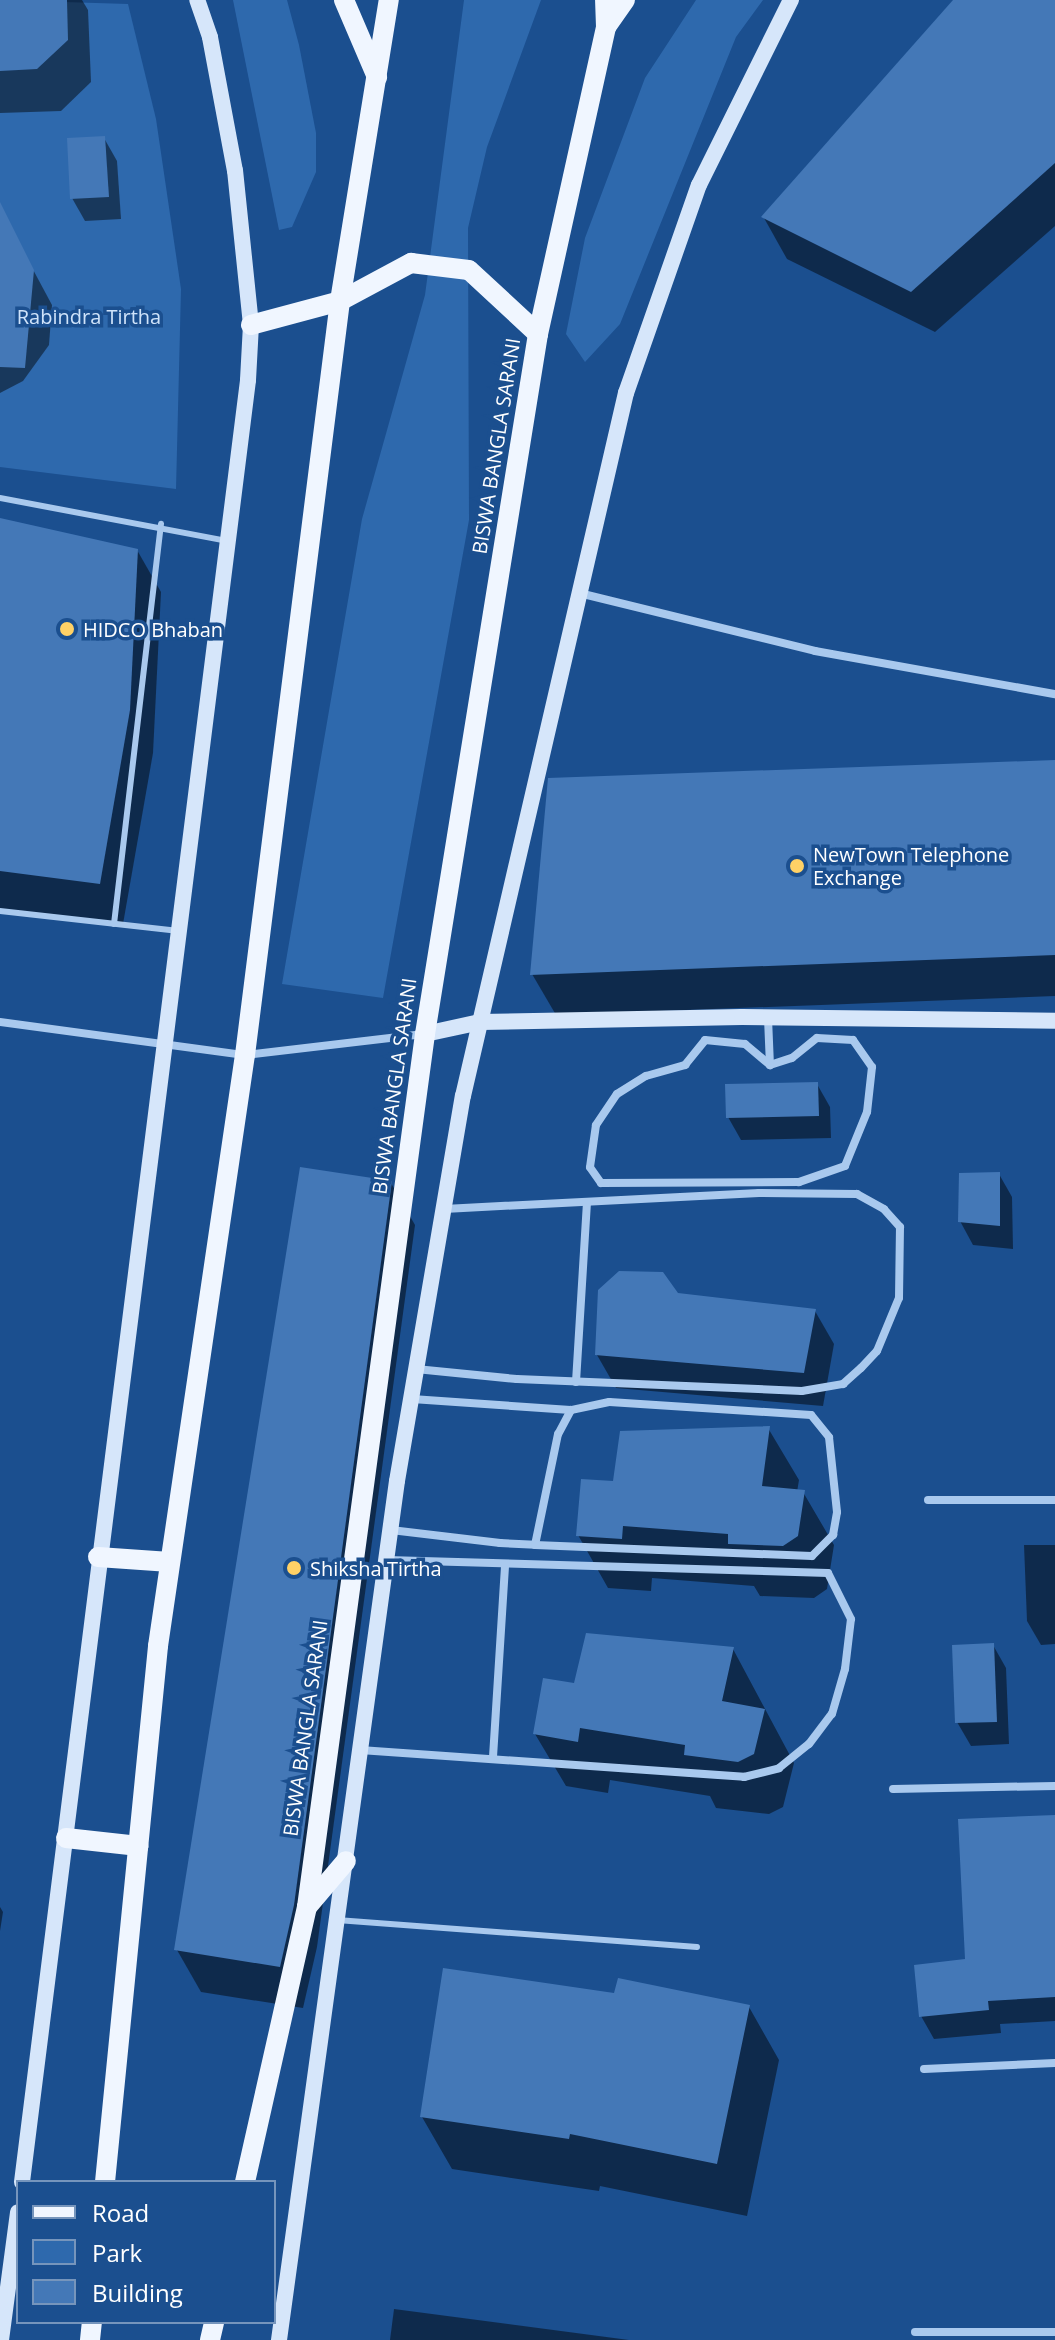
<!DOCTYPE html>
<html>
<head>
<meta charset="utf-8">
<style>
	body { margin:0 }
	#map { position:relative; width:1055px; height:2340px; overflow:hidden; background:#1b4f8f; font-family:"Open Sans",sans-serif }
	div>[style] { position:absolute }
	.green>* { inset:0; background:#2e69ad }
	.shadow>* { inset:0; background:#0007 }
	.building>* { inset:0; background:#4478b7 }
	.lane>* { height:6px; margin:-3px; padding:0 3px; transform-origin:3px; border-radius:3px; background:#a9c9ee }
	.street>* { height:8px; margin:-4px; padding:0 4px; transform-origin:4px; border-radius:4px; background:#a9c9ee }
	.secondary>* { height:16px; margin:-8px; padding:0 8px; transform-origin:8px; border-radius:8px; background:#d6e6fa }
	.primary>* { height:20px; margin:-10px; padding:0 10px; transform-origin:10px; border-radius:10px; background:#f0f6ff }
	.dots>* { width:22px; height:22px; translate:-50% -50%; box-sizing:border-box; border:4px solid #1b4f8f; border-radius:50% }
	span { translate:-50% -50%; white-space:nowrap; text-align:center; line-height:1.15; -webkit-text-stroke:7px #1b4f8f; paint-order:stroke }
	.park-label { font-size:20px; color:#cfe3fa }
	.street-label { font-size:20px; color:#fff }
	.poi-label { font-size:20px; color:#fff }
	.left { translate:0 -50%; text-align:left }
	.legend { position:absolute; left:16px; top:2180px; width:260px; height:144px; box-sizing:border-box; background:#1b4f8f; border:2px solid #7695bc; margin:0; padding:10px 14px; list-style:none; font-size:24px; color:#fff }
	.legend li { display:flex; align-items:center; gap:16px; height:40px }
	.legend b { width:40px; border:2px solid #7695bc }
</style>
</head>
<body>
<div id="map">
	<div class="green">
		<i style="clip-path:polygon(0 0,128px 4px,156px 119px,181px 289px,176px 489px,0 467px)"></i>
		<i style="clip-path:polygon(233px 0,287px 0,299px 45px,316px 133px,316px 172px,292px 227px,279px 230px)"></i>
		<i style="clip-path:polygon(464px 0,541px 0,487px 147px,468px 228px,469px 520px,383px 998px,282px 984px,362px 519px,425px 295px)"></i>
		<i style="clip-path:polygon(696px 0,763px 0,736px 37px,620px 324px,585px 362px,566px 334px,585px 238px,645px 78px)"></i>
	</div>
	<div class="shadow">
		<i style="clip-path:polygon(0 0,82px 0,88px 10px,91px 82px,61px 111px,0 113px)"></i>
		<i style="clip-path:polygon(955px 0,1055px 0,1055px 226px,935px 332px,787px 259px,764px 218px)"></i>
		<i style="clip-path:polygon(104px 138px,117px 161px,121px 219px,85px 221px,72px 198px)"></i>
		<i style="clip-path:polygon(0 228px,15px 236px,52px 305px,49px 345px,23px 381px,0 393px)"></i>
		<i style="clip-path:polygon(0 520px,137px 550px,161px 592px,153px 753px,123px 924px,0 911px)"></i>
		<i style="clip-path:polygon(1055px 763px,1055px 996px,556px 1015px,532px 974px)"></i>
		<i style="clip-path:polygon(817px 1084px,830px 1107px,831px 1138px,741px 1140px,728px 1117px)"></i>
		<i style="clip-path:polygon(999px 1174px,1012px 1197px,1013px 1249px,973px 1245px,960px 1221px)"></i>
		<i style="clip-path:polygon(391px 1183px,415px 1225px,317px 1947px,303px 2008px,201px 1992px,177px 1950px)"></i>
		<i style="clip-path:polygon(677px 1294px,815px 1311px,834px 1344px,823px 1406px,616px 1388px,597px 1355px)"></i>
		<i style="clip-path:polygon(768px 1428px,799px 1480px,797px 1492px,803px 1492px,834px 1545px,827px 1589px,814px 1598px,760px 1596px,754px 1586px,652px 1578px,651px 1591px,608px 1588px,578px 1535px,614px 1484px)"></i>
		<i style="clip-path:polygon(1024px 1545px,1055px 1545px,1055px 1644px,1041px 1645px,1027px 1621px)"></i>
		<i style="clip-path:polygon(993px 1645px,1006px 1668px,1009px 1744px,971px 1746px,957px 1722px)"></i>
		<i style="clip-path:polygon(733px 1649px,794px 1763px,783px 1807px,769px 1814px,716px 1808px,710px 1796px,610px 1780px,608px 1793px,566px 1786px,535px 1734px,576px 1685px)"></i>
		<i style="clip-path:polygon(1055px 1817px,1055px 2021px,1000px 2024px,1001px 2033px,934px 2039px,921px 2016px,967px 1961px)"></i>
		<i style="clip-path:polygon(0 1907px,3px 1912px,0 1931px)"></i>
		<i style="clip-path:polygon(616px 1995px,749px 2007px,779px 2060px,747px 2216px,600px 2186px,599px 2191px,452px 2169px,422px 2117px)"></i>
		<i style="clip-path:polygon(394px 2309px,629px 2340px,390px 2340px)"></i>
	</div>
	<div class="building">
		<i style="clip-path:polygon(0 0,67px 0,68px 40px,37px 69px,0 71px)"></i>
		<i style="clip-path:polygon(953px 0,1055px 0,1055px 163px,911px 292px,761px 217px)"></i>
		<i style="clip-path:polygon(105px 136px,109px 197px,70px 199px,67px 138px)"></i>
		<i style="clip-path:polygon(0 202px,34px 270px,25px 368px,0 367px)"></i>
		<i style="clip-path:polygon(0 518px,138px 549px,130px 710px,100px 884px,0 871px)"></i>
		<i style="clip-path:polygon(1055px 760px,1055px 955px,530px 975px,548px 778px)"></i>
		<i style="clip-path:polygon(818px 1082px,819px 1116px,726px 1118px,725px 1084px)"></i>
		<i style="clip-path:polygon(300px 1167px,392px 1181px,294px 1905px,280px 1967px,174px 1950px)"></i>
		<i style="clip-path:polygon(1000px 1172px,1000px 1226px,958px 1222px,959px 1173px)"></i>
		<i style="clip-path:polygon(619px 1271px,663px 1272px,678px 1293px,816px 1309px,804px 1373px,595px 1355px,598px 1290px)"></i>
		<i style="clip-path:polygon(770px 1426px,762px 1486px,805px 1490px,798px 1536px,783px 1546px,728px 1544px,728px 1534px,623px 1526px,622px 1539px,576px 1536px,581px 1479px,613px 1481px,620px 1431px)"></i>
		<i style="clip-path:polygon(586px 1633px,734px 1647px,722px 1701px,765px 1709px,754px 1754px,738px 1762px,684px 1755px,685px 1745px,580px 1728px,578px 1742px,533px 1734px,543px 1678px,574px 1683px)"></i>
		<i style="clip-path:polygon(994px 1643px,997px 1722px,955px 1723px,952px 1645px)"></i>
		<i style="clip-path:polygon(1055px 1815px,1055px 1997px,988px 2001px,989px 2010px,919px 2017px,914px 1965px,965px 1959px,958px 1819px)"></i>
		<i style="clip-path:polygon(443px 1968px,614px 1993px,618px 1978px,750px 2005px,717px 2164px,570px 2134px,569px 2139px,420px 2117px)"></i>
	</div>
	<div class="lane">
		<i style="left:0;top:498px;width:232px;rotate:10.7deg"></i>
		<i style="left:0;top:911px;width:180px;rotate:6.4deg"></i>
		<i style="left:114px;top:924px;width:403px;rotate:-83.3deg"></i>
		<i style="left:337px;top:1920px;width:361px;rotate:4.3deg"></i>
	</div>
	<div class="street">
		<i style="left:579px;top:593px;width:243px;rotate:13.8deg"></i>
		<i style="left:815px;top:651px;width:244px;rotate:10.2deg"></i>
		<i style="left:768px;top:1018px;width:47px;rotate:87.6deg"></i>
		<i style="left:770px;top:1065px;width:23px;rotate:-18deg"></i>
		<i style="left:792px;top:1058px;width:32px;rotate:-39deg"></i>
		<i style="left:817px;top:1038px;width:36px;rotate:3deg"></i>
		<i style="left:853px;top:1040px;width:33px;rotate:55deg"></i>
		<i style="left:872px;top:1067px;width:45px;rotate:96.3deg"></i>
		<i style="left:867px;top:1112px;width:58px;rotate:112.2deg"></i>
		<i style="left:845px;top:1166px;width:49px;rotate:160.8deg"></i>
		<i style="left:799px;top:1182px;width:198px;rotate:179.7deg"></i>
		<i style="left:601px;top:1183px;width:19px;rotate:-125deg"></i>
		<i style="left:590px;top:1167px;width:42px;rotate:-81.9deg"></i>
		<i style="left:596px;top:1125px;width:37px;rotate:-56deg"></i>
		<i style="left:617px;top:1094px;width:34px;rotate:-32deg"></i>
		<i style="left:646px;top:1076px;width:41px;rotate:-15.8deg"></i>
		<i style="left:685px;top:1065px;width:32px;rotate:-51deg"></i>
		<i style="left:705px;top:1040px;width:40px;rotate:5.7deg"></i>
		<i style="left:745px;top:1044px;width:33px;rotate:40deg"></i>
		<i style="left:0;top:1022px;width:247px;rotate:7.7deg"></i>
		<i style="left:245px;top:1055px;width:180px;rotate:-6.7deg"></i>
		<i style="left:416px;top:1369px;width:101px;rotate:5.7deg"></i>
		<i style="left:517px;top:1379px;width:285px;rotate:2.4deg"></i>
		<i style="left:802px;top:1391px;width:42px;rotate:-9.7deg"></i>
		<i style="left:843px;top:1384px;width:24px;rotate:-42deg"></i>
		<i style="left:861px;top:1368px;width:23px;rotate:-47deg"></i>
		<i style="left:877px;top:1351px;width:57px;rotate:-67.5deg"></i>
		<i style="left:899px;top:1298px;width:71px;rotate:-89.2deg"></i>
		<i style="left:900px;top:1227px;width:24px;rotate:-132deg"></i>
		<i style="left:884px;top:1209px;width:31px;rotate:-151deg"></i>
		<i style="left:857px;top:1194px;width:98px;rotate:-179.4deg"></i>
		<i style="left:759px;top:1193px;width:315px;rotate:177.1deg"></i>
		<i style="left:576px;top:1382px;width:180px;rotate:-86.5deg"></i>
		<i style="left:412px;top:1399px;width:159px;rotate:4deg"></i>
		<i style="left:928px;top:1500px;width:127px"></i>
		<i style="left:391px;top:1530px;width:110px;rotate:6.8deg"></i>
		<i style="left:500px;top:1543px;width:35px;rotate:3deg"></i>
		<i style="left:535px;top:1545px;width:277px;rotate:2.3deg"></i>
		<i style="left:812px;top:1556px;width:30px;rotate:-45deg"></i>
		<i style="left:833px;top:1535px;width:23px;rotate:-80deg"></i>
		<i style="left:837px;top:1512px;width:75px;rotate:-96.1deg"></i>
		<i style="left:829px;top:1437px;width:28px;rotate:-129deg"></i>
		<i style="left:811px;top:1415px;width:202px;rotate:-176.3deg"></i>
		<i style="left:609px;top:1402px;width:39px;rotate:168deg"></i>
		<i style="left:571px;top:1410px;width:27px;rotate:118deg"></i>
		<i style="left:558px;top:1434px;width:113px;rotate:101.7deg"></i>
		<i style="left:360px;top:1750px;width:385px;rotate:4deg"></i>
		<i style="left:744px;top:1777px;width:36px;rotate:-14deg"></i>
		<i style="left:779px;top:1768px;width:38px;rotate:-39deg"></i>
		<i style="left:809px;top:1744px;width:38px;rotate:-53deg"></i>
		<i style="left:832px;top:1714px;width:47px;rotate:-73.9deg"></i>
		<i style="left:845px;top:1669px;width:50px;rotate:-83.2deg"></i>
		<i style="left:851px;top:1619px;width:51px;rotate:-116.6deg"></i>
		<i style="left:828px;top:1573px;width:441px;rotate:-178.3deg"></i>
		<i style="left:493px;top:1757px;width:192px;rotate:-86.4deg"></i>
		<i style="left:893px;top:1789px;width:162px;rotate:-1.1deg"></i>
		<i style="left:924px;top:2069px;width:131px;rotate:-2.6deg"></i>
		<i style="left:915px;top:2332px;width:140px"></i>
	</div>
	<div class="secondary">
		<i style="left:425px;top:1034px;width:56px;rotate:-12.3deg"></i>
		<i style="left:480px;top:1022px;width:262px;rotate:-1.1deg"></i>
		<i style="left:742px;top:1017px;width:313px;rotate:0.7deg"></i>
		<i style="left:22px;top:2182px;width:1816px;rotate:-82.85deg"></i>
		<i style="left:248px;top:380px;width:55px;rotate:-86.9deg"></i>
		<i style="left:251px;top:325px;width:155px;rotate:-95.9deg"></i>
		<i style="left:235px;top:171px;width:136px;rotate:-100.6deg"></i>
		<i style="left:210px;top:37px;width:39px;rotate:-109deg"></i>
		<i style="left:1px;top:2340px;width:129px;rotate:-82.4deg"></i>
		<i style="left:279px;top:2340px;width:867px;rotate:-82.18deg"></i>
		<i style="left:397px;top:1481px;width:391px;rotate:-80.3deg"></i>
		<i style="left:463px;top:1096px;width:722px;rotate:-76.95deg"></i>
		<i style="left:626px;top:393px;width:220px;rotate:-70.7deg"></i>
		<i style="left:699px;top:185px;width:207px;rotate:-63.6deg"></i>
	</div>
	<div class="primary">
		<i style="left:344px;top:0;width:84px;rotate:66.8deg"></i>
		<i style="left:606px;top:27px;width:33px;rotate:-55deg"></i>
		<i style="left:251px;top:325px;width:92px;rotate:-15.1deg"></i>
		<i style="left:340px;top:301px;width:81px;rotate:-28.2deg"></i>
		<i style="left:411px;top:263px;width:58px;rotate:6.9deg"></i>
		<i style="left:469px;top:270px;width:94px;rotate:42.8deg"></i>
		<i style="left:98px;top:1557px;width:72px;rotate:4deg"></i>
		<i style="left:66px;top:1838px;width:73px;rotate:6.3deg"></i>
		<i style="left:307px;top:1907px;width:60px;rotate:-49.7deg"></i>
		<i style="left:105px;top:2182px;width:539px;rotate:-84.35deg"></i>
		<i style="left:158px;top:1646px;width:597px;rotate:-81.63deg"></i>
		<i style="left:245px;top:1055px;width:760px;rotate:-82.82deg"></i>
		<i style="left:340px;top:301px;width:305px;rotate:-80.8deg"></i>
		<i style="left:245px;top:2182px;width:282px;rotate:-77.3deg"></i>
		<i style="left:307px;top:1907px;width:881px;rotate:-82.3deg"></i>
		<i style="left:425px;top:1034px;width:709px;rotate:-80.83deg"></i>
		<i style="left:538px;top:334px;width:314px;rotate:-77.5deg"></i>
		<i style="left:606px;top:27px;width:27px;rotate:-92deg"></i>
		<i style="left:90px;top:2340px;width:18px;rotate:-84deg"></i>
		<i style="left:210px;top:2340px;width:18px;rotate:-77deg"></i>
	</div>
	<div class="dots">
		<i style="left:67px;top:629px;background:#ffd166"></i>
		<i style="left:797px;top:866px;background:#ffd166"></i>
		<i style="left:294px;top:1568px;background:#ffd166"></i>
	</div>
	<div class="park-label">
		<span style="left:89px;top:316px">Rabindra Tirtha</span>
	</div>
	<div class="street-label">
		<span style="left:496px;top:446px;rotate:-81deg">BISWA BANGLA SARANI</span>
		<span style="left:394px;top:1086px;rotate:-82deg">BISWA BANGLA SARANI</span>
		<span style="left:305px;top:1728px;rotate:-82deg">BISWA BANGLA SARANI</span>
	</div>
	<div class="poi-label">
		<span class="left" style="left:83px;top:629px">HIDCO Bhaban</span>
		<span class="left" style="left:813px;top:866px">NewTown Telephone<br>Exchange</span>
		<span class="left" style="left:310px;top:1568px">Shiksha Tirtha</span>
	</div>
	<ul class="legend">
	<li><b style="height:10px;background:#f0f6ff"></b>Road</li>
	<li><b style="height:22px;background:#2e69ad"></b>Park</li>
	<li><b style="height:22px;background:#4478b7"></b>Building</li>
	</ul>
</div>
</body>
</html>
